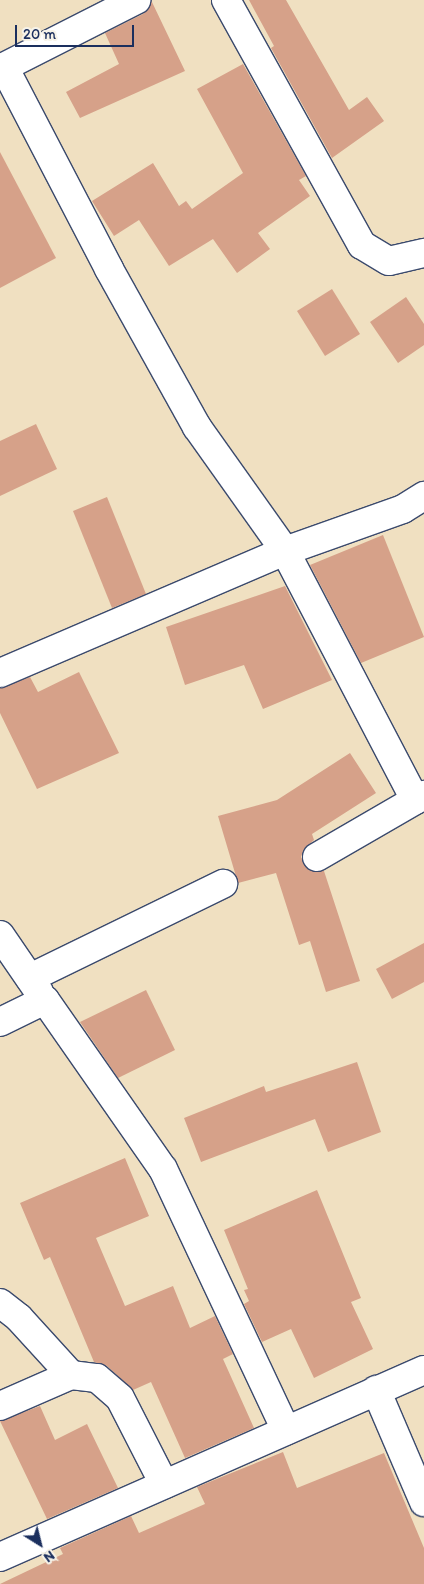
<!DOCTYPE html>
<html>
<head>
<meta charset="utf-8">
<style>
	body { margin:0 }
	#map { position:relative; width:424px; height:1584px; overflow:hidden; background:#f0e0c1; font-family:Itim,sans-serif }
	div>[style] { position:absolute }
	.building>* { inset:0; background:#d6a189 }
	.roads { filter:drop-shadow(1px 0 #3b4a6d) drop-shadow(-1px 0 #3b4a6d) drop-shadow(0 1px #3b4a6d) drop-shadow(0 -1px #3b4a6d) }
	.minor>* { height:28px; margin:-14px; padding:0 14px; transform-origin:14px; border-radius:14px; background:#fff }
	span { translate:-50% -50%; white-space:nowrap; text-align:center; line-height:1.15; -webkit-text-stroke:5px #f7f3e8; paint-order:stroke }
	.north { position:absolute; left:15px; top:1519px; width:50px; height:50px; -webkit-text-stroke:4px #f7f3e8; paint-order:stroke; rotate:144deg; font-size:14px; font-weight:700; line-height:20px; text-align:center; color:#1b2f5e }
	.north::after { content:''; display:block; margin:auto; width:18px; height:22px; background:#1b2f5e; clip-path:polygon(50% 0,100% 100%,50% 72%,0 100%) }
	.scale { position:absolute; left:15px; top:25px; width:119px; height:22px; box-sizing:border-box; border:2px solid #1b2f5e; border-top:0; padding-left:6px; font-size:15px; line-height:18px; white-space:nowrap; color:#1b2f5e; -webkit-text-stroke:4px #f7f3e8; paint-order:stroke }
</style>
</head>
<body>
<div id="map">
	<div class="building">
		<i style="clip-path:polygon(151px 0,185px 71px,80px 118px,66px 92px,119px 64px,105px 33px,143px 14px)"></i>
		<i style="clip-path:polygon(249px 0,286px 0,349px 110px,367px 97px,384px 121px,332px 158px,271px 48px,274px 46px)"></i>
		<i style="clip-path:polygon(243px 64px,306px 176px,299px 180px,310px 196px,258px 233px,270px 249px,237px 273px,213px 239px,169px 266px,139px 220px,114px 236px,92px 201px,153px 163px,179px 206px,186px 201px,192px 209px,243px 173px,197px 89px)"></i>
		<i style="clip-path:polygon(0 152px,56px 258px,0 288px)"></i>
		<i style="clip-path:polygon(332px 289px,360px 334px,325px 356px,297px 311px)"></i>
		<i style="clip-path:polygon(406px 297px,424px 324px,424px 345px,398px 363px,370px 322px)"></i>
		<i style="clip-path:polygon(36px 424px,57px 469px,0 496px,0 441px)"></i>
		<i style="clip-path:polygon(107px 497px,146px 594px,112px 608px,73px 511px)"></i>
		<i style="clip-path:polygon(383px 535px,424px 637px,361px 663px,310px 565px)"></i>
		<i style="clip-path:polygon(285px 586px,332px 680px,263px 709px,244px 665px,185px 685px,166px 627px)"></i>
		<i style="clip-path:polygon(79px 672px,119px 753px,37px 789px,0 713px,0 688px,30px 677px,38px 692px)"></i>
		<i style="clip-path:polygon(350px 753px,376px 793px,312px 834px,314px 840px,304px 849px,301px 857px,309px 870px,324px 871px,360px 981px,326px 992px,310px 941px,299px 945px,276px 873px,238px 883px,218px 816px,277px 800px)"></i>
		<i style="clip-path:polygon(424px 943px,424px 982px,392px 999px,376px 969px)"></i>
		<i style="clip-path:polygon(146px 990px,175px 1050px,118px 1078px,80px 1022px)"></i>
		<i style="clip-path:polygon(357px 1062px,381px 1132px,328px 1152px,315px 1119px,201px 1162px,184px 1118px,264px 1086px,266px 1092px)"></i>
		<i style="clip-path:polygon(125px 1158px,149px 1216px,96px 1238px,125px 1306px,173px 1286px,190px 1328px,215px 1316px,233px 1354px,223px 1359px,254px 1428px,185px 1458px,151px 1382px,133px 1390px,107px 1366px,94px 1362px,50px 1257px,44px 1260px,20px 1203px)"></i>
		<i style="clip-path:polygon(317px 1190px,361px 1298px,351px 1302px,373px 1349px,314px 1378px,291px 1329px,262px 1342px,244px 1304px,249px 1301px,244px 1290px,248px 1289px,224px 1230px)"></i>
		<i style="clip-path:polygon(40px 1406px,55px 1440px,87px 1424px,118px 1488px,47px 1519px,0 1421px)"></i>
		<i style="clip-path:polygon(283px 1452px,297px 1488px,384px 1453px,424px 1548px,424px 1584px,0 1584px,63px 1554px,60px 1548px,131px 1516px,139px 1533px,205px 1504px,197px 1487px)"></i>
	</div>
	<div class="roads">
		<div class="minor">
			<i style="left:226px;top:0;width:280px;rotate:61deg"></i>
			<i style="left:362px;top:245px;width:31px;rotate:31deg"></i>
			<i style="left:389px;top:261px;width:36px;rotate:-13deg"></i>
			<i style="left:4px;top:67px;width:228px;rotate:62.5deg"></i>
			<i style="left:109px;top:269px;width:181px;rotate:60.9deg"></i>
			<i style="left:197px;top:427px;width:152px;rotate:54.6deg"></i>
			<i style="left:285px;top:551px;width:281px;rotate:62.4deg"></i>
			<i style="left:0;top:69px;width:153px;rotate:-26.9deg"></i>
			<i style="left:0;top:673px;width:310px;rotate:-23.2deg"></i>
			<i style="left:285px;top:551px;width:125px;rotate:-19.6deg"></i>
			<i style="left:403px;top:509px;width:25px;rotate:-32deg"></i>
			<i style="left:317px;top:857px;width:124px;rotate:-30.1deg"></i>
			<i style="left:0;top:935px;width:69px;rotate:55.6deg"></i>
			<i style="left:30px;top:978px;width:215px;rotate:-26deg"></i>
			<i style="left:0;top:1022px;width:50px;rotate:-26.1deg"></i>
			<i style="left:45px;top:1000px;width:206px;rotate:55.1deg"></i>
			<i style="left:163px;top:1169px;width:289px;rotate:64.8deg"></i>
			<i style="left:0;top:1303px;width:24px;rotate:38deg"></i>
			<i style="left:19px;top:1318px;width:77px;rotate:47.6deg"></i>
			<i style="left:376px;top:1390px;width:122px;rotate:66.8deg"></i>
			<i style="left:0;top:1406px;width:77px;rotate:-23.6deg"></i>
			<i style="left:71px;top:1375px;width:26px;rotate:7deg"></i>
			<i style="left:97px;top:1378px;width:30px;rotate:41deg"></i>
			<i style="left:120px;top:1398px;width:97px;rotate:62.9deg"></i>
			<i style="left:0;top:1557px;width:463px;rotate:-23.8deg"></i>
		</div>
	</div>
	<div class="north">N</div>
	<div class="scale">20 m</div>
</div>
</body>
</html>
